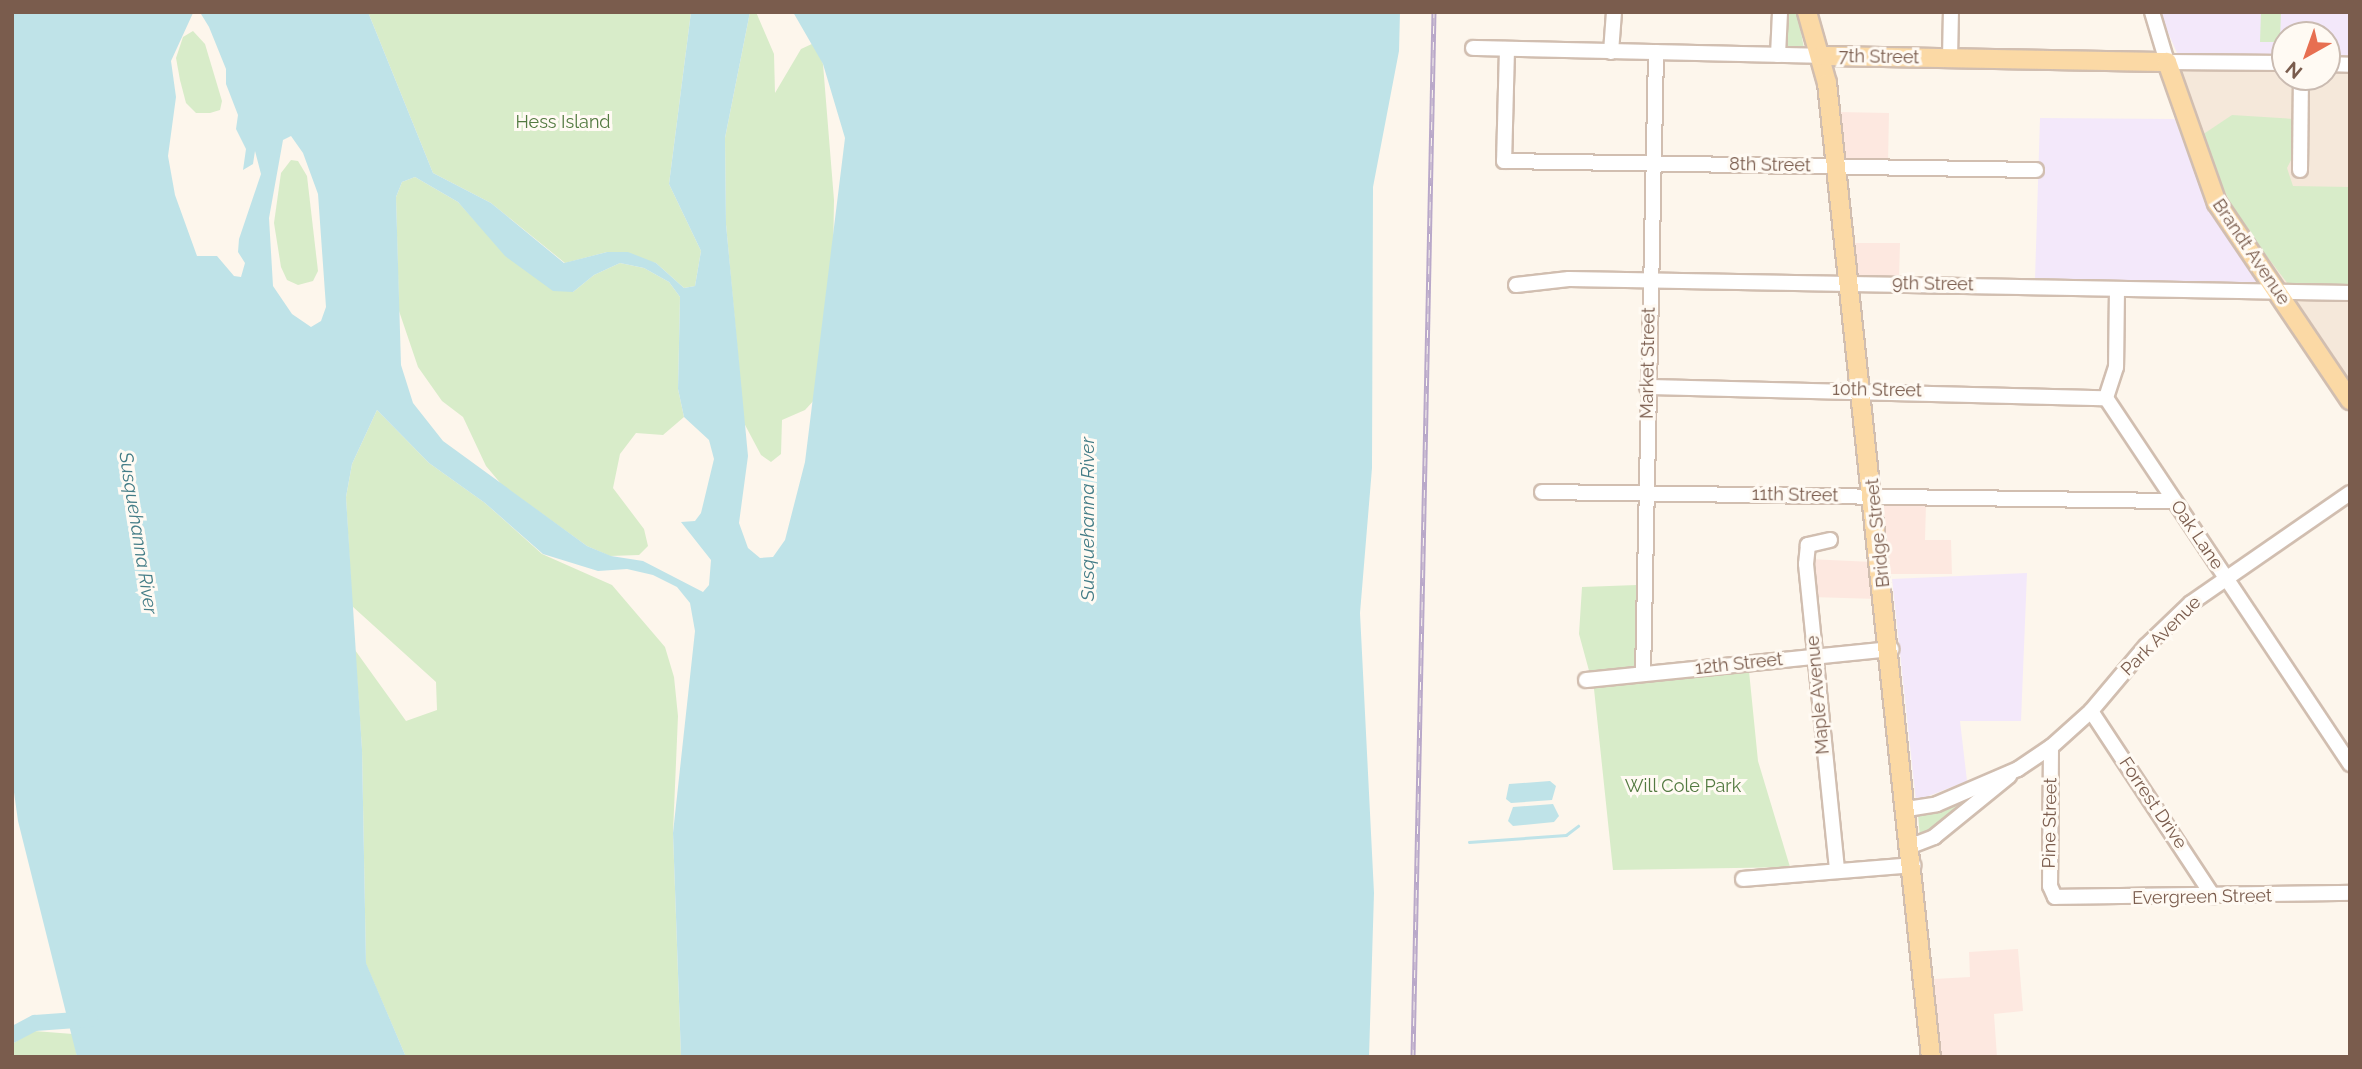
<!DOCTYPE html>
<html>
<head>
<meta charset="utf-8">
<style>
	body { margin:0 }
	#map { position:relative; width:2362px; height:1069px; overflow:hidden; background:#fdf6ec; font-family:Raleway,sans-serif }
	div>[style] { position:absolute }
	.residential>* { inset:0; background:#f5e8da }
	.commercial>* { inset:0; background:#fde8e0 }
	.education>* { inset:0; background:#f3e8fa }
	.green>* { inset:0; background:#d8ecc9 }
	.water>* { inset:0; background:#bfe3e8 }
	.stream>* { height:2.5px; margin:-1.25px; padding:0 1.25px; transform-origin:1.25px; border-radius:1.25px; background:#bfe3e8 }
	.river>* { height:16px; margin:-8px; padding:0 8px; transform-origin:8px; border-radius:8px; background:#bfe3e8 }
	.roads { filter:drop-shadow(2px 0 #d1beb0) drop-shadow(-2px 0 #d1beb0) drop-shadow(0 2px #d1beb0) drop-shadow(0 -2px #d1beb0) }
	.minor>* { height:14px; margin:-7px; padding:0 7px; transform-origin:7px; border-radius:7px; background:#fff }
	.major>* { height:18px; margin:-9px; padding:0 9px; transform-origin:9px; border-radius:9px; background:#fbd9a5 }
	.rail>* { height:5px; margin-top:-2.5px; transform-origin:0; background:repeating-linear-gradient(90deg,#fffaf3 0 8px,#b9a8c9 0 16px); box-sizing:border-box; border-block:2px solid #b9a8c9 }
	span { translate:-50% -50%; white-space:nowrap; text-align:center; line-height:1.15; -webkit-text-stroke:6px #fffaf3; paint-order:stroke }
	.street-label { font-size:18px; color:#7a5c4d }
	.park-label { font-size:18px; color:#537a41 }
	.water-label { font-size:19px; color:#437c86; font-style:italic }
	.frame { position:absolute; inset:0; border:14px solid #7a5c4d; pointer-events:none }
	.north { position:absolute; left:2271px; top:21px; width:70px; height:70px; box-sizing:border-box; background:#fffaf3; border:2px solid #cabbb1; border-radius:50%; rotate:220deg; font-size:19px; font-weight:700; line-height:28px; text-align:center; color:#7a5c4d }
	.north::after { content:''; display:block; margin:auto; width:24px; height:32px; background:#e76f51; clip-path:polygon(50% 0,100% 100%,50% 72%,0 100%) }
</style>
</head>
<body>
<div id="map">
	<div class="residential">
		<i style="clip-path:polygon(2183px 68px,2285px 70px,2285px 77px,2350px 72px,2350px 388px,2218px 188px,2178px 74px)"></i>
	</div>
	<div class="commercial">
		<i style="clip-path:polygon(1838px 112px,1889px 113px,1888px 162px,1842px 159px)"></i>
		<i style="clip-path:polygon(1853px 243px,1900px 243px,1899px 278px,1859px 278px)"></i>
		<i style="clip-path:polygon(1887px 504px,1926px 505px,1925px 540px,1951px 540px,1952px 574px,1891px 574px,1883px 507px)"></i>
		<i style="clip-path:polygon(1808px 559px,1873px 562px,1877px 599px,1811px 597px)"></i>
		<i style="clip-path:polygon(2018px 949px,2023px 1011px,1994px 1014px,1997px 1057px,1940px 1057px,1934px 979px,1970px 977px,1969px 952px)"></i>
	</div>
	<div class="education">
		<i style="clip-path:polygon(2159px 12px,2350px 12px,2350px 57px,2327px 57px,2327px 35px,2285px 35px,2285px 56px,2177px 53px)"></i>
		<i style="clip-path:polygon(2040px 118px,2175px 119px,2204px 199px,2262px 286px,2035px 279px)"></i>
		<i style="clip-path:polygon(2027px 573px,2021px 721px,1960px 721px,1967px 781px,1916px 801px,1892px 579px)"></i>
	</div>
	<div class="green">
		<i style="clip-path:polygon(368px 12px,691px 12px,669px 184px,701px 251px,695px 286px,684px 288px,656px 263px,607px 252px,565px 263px,491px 203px,433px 173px)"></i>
		<i style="clip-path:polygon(750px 12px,756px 12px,774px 54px,775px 93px,801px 49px,814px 43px,823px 64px,834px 200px,833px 260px,816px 398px,805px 410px,782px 420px,781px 454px,771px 462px,761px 455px,744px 423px,726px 224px,725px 138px)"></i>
		<i style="clip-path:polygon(1784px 12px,1797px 12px,1804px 48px,1784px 47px)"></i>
		<i style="clip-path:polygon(2261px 12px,2281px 12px,2280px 42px,2260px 42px)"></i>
		<i style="clip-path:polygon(193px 31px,205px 44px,222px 101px,220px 110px,210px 113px,196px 113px,186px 103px,180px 80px,176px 58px,183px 37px)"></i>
		<i style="clip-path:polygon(2232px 115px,2294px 119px,2293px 156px,2287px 168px,2293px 186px,2350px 187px,2350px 285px,2288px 284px,2237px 217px,2199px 137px)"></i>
		<i style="clip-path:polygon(291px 160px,298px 161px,307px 176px,318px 271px,313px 281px,298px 285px,287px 280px,281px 267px,274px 223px,281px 173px)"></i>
		<i style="clip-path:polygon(415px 177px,458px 202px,477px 223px,573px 292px,594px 275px,620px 263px,644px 268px,669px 282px,680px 297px,678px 389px,684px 417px,663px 435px,636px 433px,620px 454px,613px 488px,644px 529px,648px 546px,639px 555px,610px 556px,587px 546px,502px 485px,486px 466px,463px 417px,442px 401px,418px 367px,399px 311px,396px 197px,402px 182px)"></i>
		<i style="clip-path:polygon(377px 410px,429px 463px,485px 503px,542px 554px,612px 585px,665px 647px,674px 677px,678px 716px,673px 833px,681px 1057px,406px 1057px,366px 964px,362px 749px,355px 650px,406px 721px,437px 710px,436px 682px,352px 606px,346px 497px,352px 464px)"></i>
		<i style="clip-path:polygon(1637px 585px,1640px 683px,1749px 671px,1758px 761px,1790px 867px,1613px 870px,1594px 689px,1579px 634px,1582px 587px)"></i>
		<i style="clip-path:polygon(1974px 794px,1976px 800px,1920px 838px,1918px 814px)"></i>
		<i style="clip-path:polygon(34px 1031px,73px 1034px,77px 1057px,12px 1057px,12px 1044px)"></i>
	</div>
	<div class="water">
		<i style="clip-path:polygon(evenodd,12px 12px,368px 12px,433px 173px,491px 203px,564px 263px,607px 252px,628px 252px,656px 263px,684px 288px,695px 286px,701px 251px,669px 184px,691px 12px,750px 12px,725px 138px,726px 224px,748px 456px,739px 523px,748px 548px,760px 558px,773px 557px,785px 540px,805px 462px,845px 138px,823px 64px,793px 12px,1400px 12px,1399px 51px,1373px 187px,1372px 468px,1360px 613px,1374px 893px,1369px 1057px,681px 1057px,673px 833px,695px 631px,690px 603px,677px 587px,653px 575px,627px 569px,598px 571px,543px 554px,485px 503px,429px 463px,377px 410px,352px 464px,346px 497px,362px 749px,366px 963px,406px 1057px,77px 1057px,18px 821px,12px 778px,12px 12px,193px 13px,201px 14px,209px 27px,226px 69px,226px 84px,238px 115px,236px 129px,246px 149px,243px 170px,253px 164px,255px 151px,261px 174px,239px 239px,238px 252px,245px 263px,241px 277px,234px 276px,217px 256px,197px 256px,175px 195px,168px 156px,176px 97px,171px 61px,193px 13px,12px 12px,291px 136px,303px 153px,318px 194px,326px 307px,321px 321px,311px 327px,292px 314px,273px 286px,269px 218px,283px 140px,291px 136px,12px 12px,415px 177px,458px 202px,505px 256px,553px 291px,573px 292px,594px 275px,620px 263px,644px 268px,669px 282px,680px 297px,678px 389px,684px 417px,709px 440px,714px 459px,701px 513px,695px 521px,681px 522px,711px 560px,709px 585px,703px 592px,643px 561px,611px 556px,587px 546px,443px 441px,413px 403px,401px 365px,396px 197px,402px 182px,415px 177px)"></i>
		<i style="clip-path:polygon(1550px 781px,1556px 786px,1552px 800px,1511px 803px,1506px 799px,1509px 784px)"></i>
		<i style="clip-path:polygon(1553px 804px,1559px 816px,1554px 822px,1513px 826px,1508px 821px,1513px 807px)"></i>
	</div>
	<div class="stream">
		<i style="left:1469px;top:842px;width:97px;rotate:-4.1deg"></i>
		<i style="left:1566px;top:835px;width:15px;rotate:-37deg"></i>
	</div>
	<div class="river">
		<i style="left:12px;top:1035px;width:26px;rotate:-28deg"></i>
		<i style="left:35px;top:1023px;width:55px;rotate:-4.2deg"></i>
	</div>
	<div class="roads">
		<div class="minor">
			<i style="left:2152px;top:12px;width:52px;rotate:73.3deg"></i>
			<i style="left:2167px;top:62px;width:118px;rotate:0.5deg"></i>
			<i style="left:1473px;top:48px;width:349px;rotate:1.3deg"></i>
			<i style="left:1507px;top:49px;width:112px;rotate:91.5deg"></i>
			<i style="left:1504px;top:161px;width:532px;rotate:0.97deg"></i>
			<i style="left:1611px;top:52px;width:40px;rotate:-85.7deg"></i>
			<i style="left:1778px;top:55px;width:43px;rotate:-87.3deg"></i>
			<i style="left:1950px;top:58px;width:46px;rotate:-88.8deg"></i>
			<i style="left:2327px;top:64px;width:23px;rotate:2deg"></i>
			<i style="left:2300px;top:170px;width:93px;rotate:-89.4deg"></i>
			<i style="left:1516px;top:285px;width:53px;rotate:-6.5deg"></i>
			<i style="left:1569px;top:279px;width:781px;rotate:1.03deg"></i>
			<i style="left:2117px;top:289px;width:78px;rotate:90.7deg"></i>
			<i style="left:2116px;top:367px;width:33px;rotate:108deg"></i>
			<i style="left:2106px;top:398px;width:440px;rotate:56.3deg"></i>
			<i style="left:1647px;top:387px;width:459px;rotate:1.4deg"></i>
			<i style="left:1542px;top:492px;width:632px;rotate:0.82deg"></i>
			<i style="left:1830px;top:540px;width:23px;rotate:167deg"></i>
			<i style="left:1808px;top:545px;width:19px;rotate:96deg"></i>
			<i style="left:1806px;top:564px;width:307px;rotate:84.2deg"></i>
			<i style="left:1643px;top:674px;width:622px;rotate:-88.8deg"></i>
			<i style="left:1586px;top:680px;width:307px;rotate:-5.8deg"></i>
			<i style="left:2091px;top:711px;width:222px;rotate:56.6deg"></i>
			<i style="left:2051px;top:747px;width:139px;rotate:90.4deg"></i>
			<i style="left:2050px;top:886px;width:12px;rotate:66deg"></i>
			<i style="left:2055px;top:897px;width:295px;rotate:-0.8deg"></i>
			<i style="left:1907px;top:809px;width:30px;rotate:-9deg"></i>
			<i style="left:1937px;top:804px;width:88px;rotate:-23.4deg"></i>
			<i style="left:2018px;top:769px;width:40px;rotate:-34deg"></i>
			<i style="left:2051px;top:747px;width:54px;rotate:-42deg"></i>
			<i style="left:2091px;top:711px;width:85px;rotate:-49.8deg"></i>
			<i style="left:2146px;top:646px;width:62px;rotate:-43.7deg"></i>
			<i style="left:2191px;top:603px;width:193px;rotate:-34.7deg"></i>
			<i style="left:1911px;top:846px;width:25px;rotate:-21deg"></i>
			<i style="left:1934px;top:837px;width:97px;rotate:-39.1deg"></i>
			<i style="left:1743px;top:879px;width:171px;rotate:-4.7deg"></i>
		</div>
		<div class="major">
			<i style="left:1807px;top:12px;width:74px;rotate:74.3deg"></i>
			<i style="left:1827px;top:83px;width:980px;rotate:83.91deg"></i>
			<i style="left:1822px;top:56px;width:345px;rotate:1deg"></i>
			<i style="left:2167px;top:62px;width:150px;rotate:70.5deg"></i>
			<i style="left:2217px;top:203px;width:238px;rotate:56deg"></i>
		</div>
	</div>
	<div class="rail">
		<i style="left:1413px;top:1057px;width:1045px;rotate:-88.85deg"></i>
	</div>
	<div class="street-label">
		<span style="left:1879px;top:57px;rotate:1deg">7th Street</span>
		<span style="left:1770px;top:165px;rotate:1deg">8th Street</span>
		<span style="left:2251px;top:252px;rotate:56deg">Brandt Avenue</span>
		<span style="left:1933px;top:284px;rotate:1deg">9th Street</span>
		<span style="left:1648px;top:363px;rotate:-89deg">Market Street</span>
		<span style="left:1877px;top:390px;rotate:1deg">10th Street</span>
		<span style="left:1795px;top:495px;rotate:1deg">11th Street</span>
		<span style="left:1878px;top:533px;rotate:-96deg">Bridge Street</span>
		<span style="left:2197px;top:535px;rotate:56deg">Oak Lane</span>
		<span style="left:2161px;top:636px;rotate:-45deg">Park Avenue</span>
		<span style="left:1739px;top:664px;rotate:-6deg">12th Street</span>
		<span style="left:1818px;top:695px;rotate:-95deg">Maple Avenue</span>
		<span style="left:2153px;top:803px;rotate:56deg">Forrest Drive</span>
		<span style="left:2050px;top:823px;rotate:-89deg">Pine Street</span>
		<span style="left:2202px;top:897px;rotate:-1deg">Evergreen Street</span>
	</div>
	<div class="park-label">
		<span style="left:563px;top:122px">Hess Island</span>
		<span style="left:1683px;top:786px">Will Cole Park</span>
	</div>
	<div class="water-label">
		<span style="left:1088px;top:519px;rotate:-90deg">Susquehanna River</span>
		<span style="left:138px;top:533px;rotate:81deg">Susquehanna River</span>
	</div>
	<div class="frame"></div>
	<div class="north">N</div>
</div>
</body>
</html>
